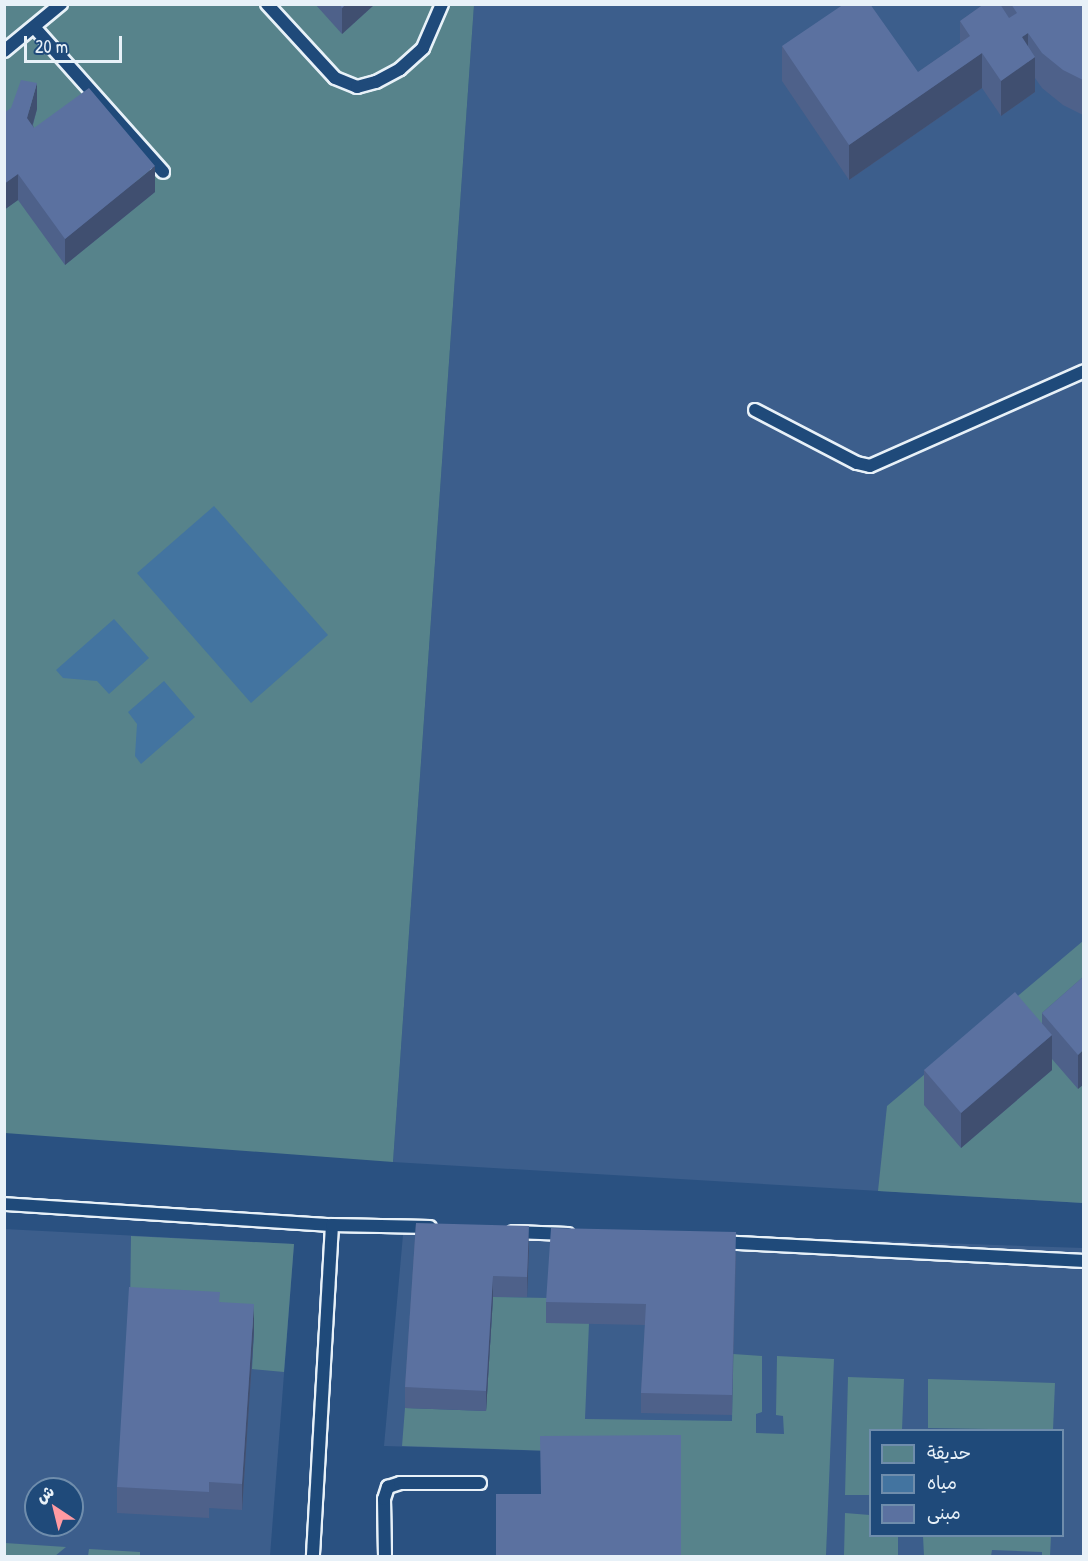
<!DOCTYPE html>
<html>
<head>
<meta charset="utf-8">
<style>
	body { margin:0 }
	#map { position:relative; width:1088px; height:1561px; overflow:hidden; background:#2a5181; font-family:"Patrick Hand","Playpen Sans Arabic",sans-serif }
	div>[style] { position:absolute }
	.built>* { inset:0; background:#3c5e8c }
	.green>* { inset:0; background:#57838b }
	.water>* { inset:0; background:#4374a0 }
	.roads { filter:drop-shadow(2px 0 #e8f1f8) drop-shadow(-2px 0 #e8f1f8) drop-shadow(0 2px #e8f1f8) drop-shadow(0 -2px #e8f1f8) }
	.lane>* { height:12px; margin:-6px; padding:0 6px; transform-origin:6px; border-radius:6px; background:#1f4a7a }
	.wall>* { inset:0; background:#4e618a }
	.shaded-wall>* { inset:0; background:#404f70 }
	.building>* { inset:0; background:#5b71a0 }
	span { translate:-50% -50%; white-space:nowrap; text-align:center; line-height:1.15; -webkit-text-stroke:6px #1f4a7a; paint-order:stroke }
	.frame { position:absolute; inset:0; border:6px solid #e8f1f8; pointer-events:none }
	.legend { position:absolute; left:869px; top:1429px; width:195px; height:108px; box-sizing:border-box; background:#1f4a7a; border:2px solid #6f8dac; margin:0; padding:8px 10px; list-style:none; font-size:18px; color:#e8f1f8 }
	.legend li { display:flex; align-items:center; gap:12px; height:30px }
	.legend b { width:30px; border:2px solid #6f8dac }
	.north { position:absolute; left:24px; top:1477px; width:60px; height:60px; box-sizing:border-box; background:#1f4a7a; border:2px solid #6f8dac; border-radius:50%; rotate:325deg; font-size:16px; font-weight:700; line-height:24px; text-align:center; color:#e8f1f8 }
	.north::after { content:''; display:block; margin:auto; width:21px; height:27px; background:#ff9aa2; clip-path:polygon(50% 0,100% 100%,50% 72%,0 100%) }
	.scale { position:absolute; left:24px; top:36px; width:98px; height:27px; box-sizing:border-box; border:3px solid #e8f1f8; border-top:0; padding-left:8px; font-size:18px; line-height:21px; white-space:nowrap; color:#e8f1f8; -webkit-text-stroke:4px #1f4a7a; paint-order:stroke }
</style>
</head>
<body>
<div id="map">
	<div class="built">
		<i style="clip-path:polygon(474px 5px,1083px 5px,1083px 1203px,393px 1162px)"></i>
		<i style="clip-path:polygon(evenodd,404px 1224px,1083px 1248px,1083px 1556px,826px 1556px,828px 1459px,384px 1446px,404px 1224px,870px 1430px,1062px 1430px,1062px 1536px,870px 1536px,870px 1430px)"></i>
		<i style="clip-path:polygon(evenodd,4px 1229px,294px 1244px,270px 1556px,5px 1556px,4px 1229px,36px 1489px,72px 1489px,72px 1525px,36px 1525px,36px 1489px)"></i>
	</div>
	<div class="green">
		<i style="clip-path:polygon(4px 5px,474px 5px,393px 1162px,5px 1133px)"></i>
		<i style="clip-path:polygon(1083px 941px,1083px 1203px,878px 1191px,887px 1106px)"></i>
		<i style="clip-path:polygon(131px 1236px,294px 1244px,284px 1372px,252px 1369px,254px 1331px,130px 1312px)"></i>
		<i style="clip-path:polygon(493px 1297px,548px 1298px,589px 1323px,585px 1419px,732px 1421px,733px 1354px,762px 1356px,762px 1412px,756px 1414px,756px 1433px,784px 1434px,783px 1416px,776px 1415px,777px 1356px,834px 1359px,826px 1556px,681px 1556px,680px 1455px,402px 1446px,405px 1408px,486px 1411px)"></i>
		<i style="clip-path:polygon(848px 1377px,904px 1379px,902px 1430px,870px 1430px,870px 1495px,845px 1495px)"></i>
		<i style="clip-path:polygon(928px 1379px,1055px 1383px,1053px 1430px,928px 1428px)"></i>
		<i style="clip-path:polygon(845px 1513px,870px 1515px,870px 1536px,898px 1536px,898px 1556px,844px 1556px)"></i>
		<i style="clip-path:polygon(923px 1536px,1051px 1536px,1050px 1556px,1042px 1556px,1042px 1552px,992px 1550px,991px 1556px,924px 1556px)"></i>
		<i style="clip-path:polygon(5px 1543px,66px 1547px,55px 1556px,5px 1556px)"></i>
		<i style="clip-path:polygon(89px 1549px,140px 1552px,140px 1556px,88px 1556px)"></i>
	</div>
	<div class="water">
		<i style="clip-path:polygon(214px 506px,328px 635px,251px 703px,137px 573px)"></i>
		<i style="clip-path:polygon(114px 619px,149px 658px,109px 694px,97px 681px,63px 678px,56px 670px)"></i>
		<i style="clip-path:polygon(164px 681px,195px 717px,141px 764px,135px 756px,137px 724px,128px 712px)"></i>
	</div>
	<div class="roads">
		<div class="lane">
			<i style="left:267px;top:4px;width:100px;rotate:47.4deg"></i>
			<i style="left:335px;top:78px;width:24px;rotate:22deg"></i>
			<i style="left:357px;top:87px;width:20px;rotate:-15deg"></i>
			<i style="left:376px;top:82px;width:27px;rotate:-28deg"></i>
			<i style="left:400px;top:69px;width:31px;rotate:-42deg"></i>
			<i style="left:423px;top:48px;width:48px;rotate:-66.6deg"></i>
			<i style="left:34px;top:27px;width:194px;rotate:48.3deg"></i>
			<i style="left:4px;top:51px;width:74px;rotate:-39.5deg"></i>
			<i style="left:755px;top:410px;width:115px;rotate:27.5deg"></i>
			<i style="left:857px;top:463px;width:13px;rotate:13deg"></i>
			<i style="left:870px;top:466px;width:234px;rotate:-23.9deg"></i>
			<i style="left:4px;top:1204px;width:329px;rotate:3.7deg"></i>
			<i style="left:332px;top:1225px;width:332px;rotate:93.3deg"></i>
			<i style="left:332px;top:1225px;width:98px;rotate:1.2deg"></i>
			<i style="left:513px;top:1232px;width:55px;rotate:2.1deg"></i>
			<i style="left:720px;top:1242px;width:364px;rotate:3deg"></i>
			<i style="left:385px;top:1556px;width:57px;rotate:-91deg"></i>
			<i style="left:384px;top:1499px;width:13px;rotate:-72deg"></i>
			<i style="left:388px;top:1487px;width:13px;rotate:-18deg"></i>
			<i style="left:400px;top:1483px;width:80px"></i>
		</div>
	</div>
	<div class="wall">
		<i style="clip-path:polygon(315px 4px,375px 4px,342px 34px)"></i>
		<i style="clip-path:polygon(984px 4px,1081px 4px,1083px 8px,1083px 115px,1063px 105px,1042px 88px,1035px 78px,1035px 92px,1001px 116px,982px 88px,849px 180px,782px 81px,782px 46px,918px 72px,960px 43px,960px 21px)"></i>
		<i style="clip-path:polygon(37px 109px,33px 125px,34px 128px,155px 192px,65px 265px,18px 200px,4px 210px,4px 113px)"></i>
		<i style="clip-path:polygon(1083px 977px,1078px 1089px,1052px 1059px,1052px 1070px,961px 1148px,924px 1105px,924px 1070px,1042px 1024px,1042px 1013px)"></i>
		<i style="clip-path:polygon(416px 1223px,529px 1247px,527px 1297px,493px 1297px,486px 1411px,405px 1408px,405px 1387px)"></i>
		<i style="clip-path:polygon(736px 1253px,732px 1415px,641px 1413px,641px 1393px,645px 1325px,546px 1323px,546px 1302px)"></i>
		<i style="clip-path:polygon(220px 1302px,254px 1330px,242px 1510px,209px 1508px,209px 1518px,117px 1513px,117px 1487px)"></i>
	</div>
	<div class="shaded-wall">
		<i style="clip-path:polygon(346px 4px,375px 4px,342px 34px,342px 8px)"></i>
		<i style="clip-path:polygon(1028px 33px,1028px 62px,1035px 57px,1035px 92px,1001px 116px,1001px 81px,1022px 37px)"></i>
		<i style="clip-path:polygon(982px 53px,982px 88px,849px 180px,849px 145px)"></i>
		<i style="clip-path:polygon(37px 83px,37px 109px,27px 144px,27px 118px)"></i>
		<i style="clip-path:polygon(155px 166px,155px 192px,65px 265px,65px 239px)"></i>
		<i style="clip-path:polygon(18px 174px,18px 200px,4px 210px,4px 184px)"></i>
		<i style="clip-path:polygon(1052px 1035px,1052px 1070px,961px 1148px,961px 1113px)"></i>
		<i style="clip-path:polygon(1083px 1050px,1083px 1085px,1078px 1089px,1078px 1055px)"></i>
		<i style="clip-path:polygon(529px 1226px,529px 1247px,527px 1297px,527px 1277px)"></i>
		<i style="clip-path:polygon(493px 1276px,493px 1297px,486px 1411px,486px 1391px)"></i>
		<i style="clip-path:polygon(254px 1304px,254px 1330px,242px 1510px,242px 1484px)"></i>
	</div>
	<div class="building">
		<i style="clip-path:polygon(339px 4px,346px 4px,342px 8px)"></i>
		<i style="clip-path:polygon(844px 4px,870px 4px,918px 72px,970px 36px,960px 21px,984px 4px,1000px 4px,1009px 18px,1017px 13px,1011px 4px,1081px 4px,1083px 8px,1083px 80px,1063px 70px,1042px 53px,1028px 33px,1022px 37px,1035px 57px,1001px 81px,982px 53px,849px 145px,782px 46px)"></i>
		<i style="clip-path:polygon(21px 80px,37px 83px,27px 118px,34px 128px,89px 88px,155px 166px,65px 239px,18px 174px,4px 184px,4px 113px,11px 108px)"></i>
		<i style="clip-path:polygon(1083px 977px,1083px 1050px,1078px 1055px,1042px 1013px)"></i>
		<i style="clip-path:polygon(1015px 992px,1052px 1035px,961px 1113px,924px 1070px)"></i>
		<i style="clip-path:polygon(416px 1223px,529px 1226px,527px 1277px,493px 1276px,486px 1391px,405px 1387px)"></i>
		<i style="clip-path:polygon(551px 1228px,736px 1232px,732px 1395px,641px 1393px,646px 1304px,546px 1302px)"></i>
		<i style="clip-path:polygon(129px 1287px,220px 1292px,219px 1302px,254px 1304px,242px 1484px,209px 1482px,209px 1492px,117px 1487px)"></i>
		<i style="clip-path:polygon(681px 1435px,681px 1557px,496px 1557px,496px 1494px,541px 1494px,540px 1436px)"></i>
	</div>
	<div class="frame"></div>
	<ul class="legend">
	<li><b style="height:16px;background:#57838b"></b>حديقة</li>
	<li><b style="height:16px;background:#4374a0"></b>مياه</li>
	<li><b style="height:16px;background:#5b71a0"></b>مبنى</li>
	</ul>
	<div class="north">ش</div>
	<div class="scale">20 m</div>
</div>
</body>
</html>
